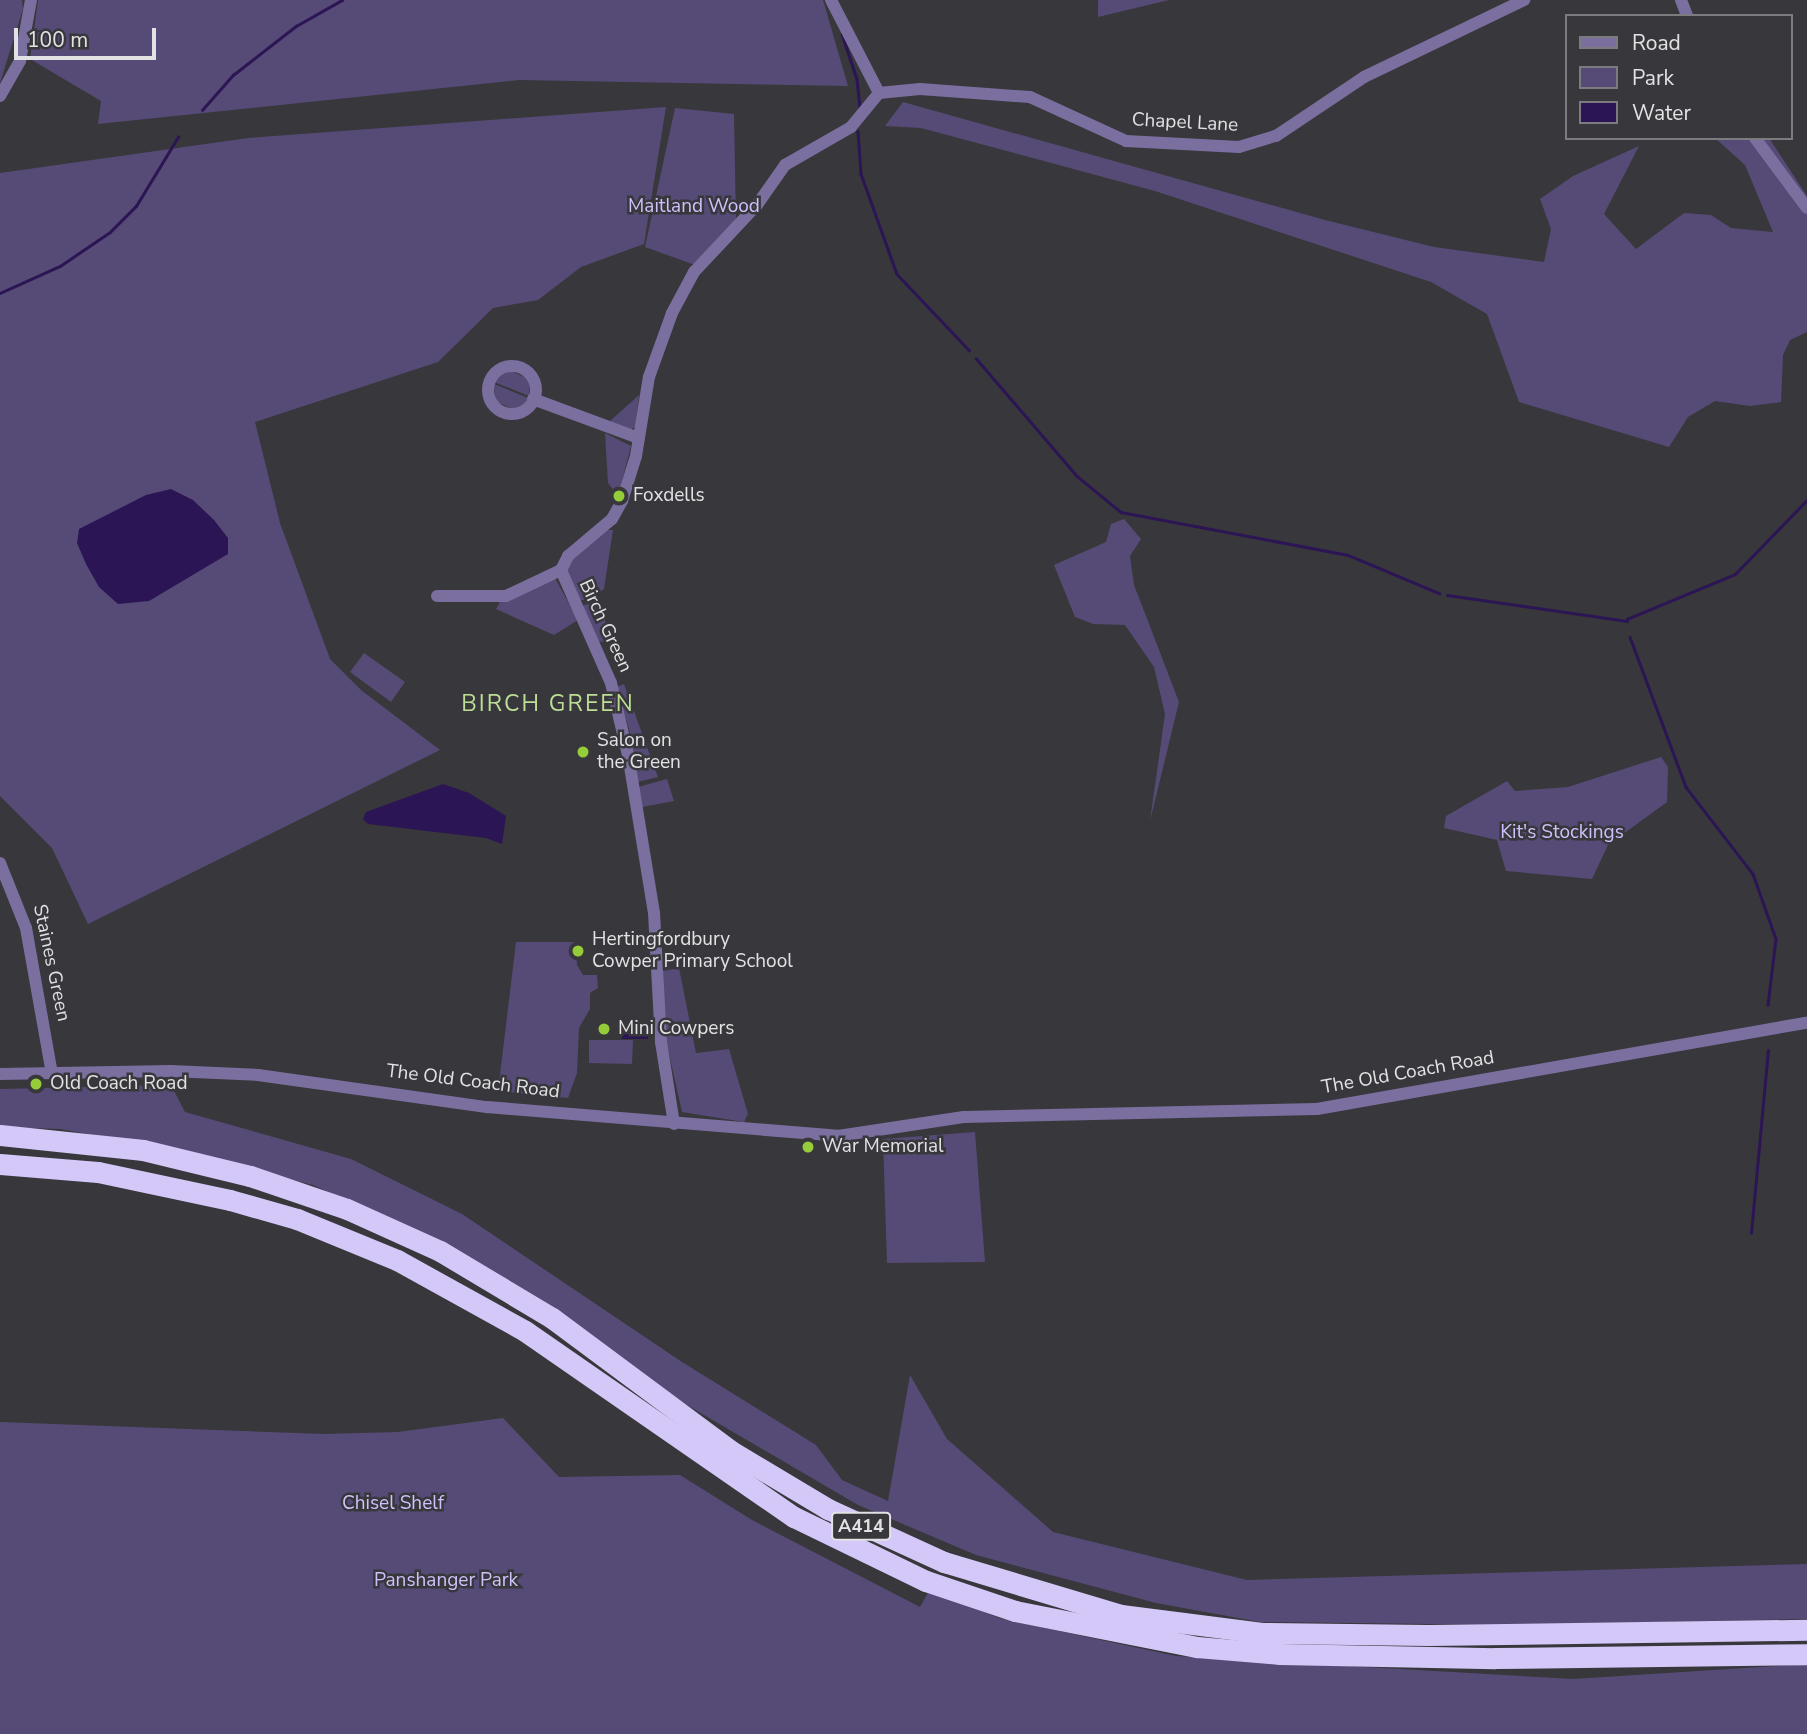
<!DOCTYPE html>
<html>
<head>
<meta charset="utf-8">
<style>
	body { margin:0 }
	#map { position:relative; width:1807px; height:1734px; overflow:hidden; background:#38373b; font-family:"Nunito Sans",sans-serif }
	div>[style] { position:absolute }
	.green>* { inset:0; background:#564b76 }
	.water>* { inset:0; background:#2c1554 }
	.stream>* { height:2.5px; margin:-1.25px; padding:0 1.25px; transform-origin:1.25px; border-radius:1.25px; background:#2c1554 }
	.street>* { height:12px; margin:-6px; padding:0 6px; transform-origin:6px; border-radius:6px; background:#7b6fa0 }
	.street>.ring { margin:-6px; padding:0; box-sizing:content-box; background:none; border:12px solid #7b6fa0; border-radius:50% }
	.highway>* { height:21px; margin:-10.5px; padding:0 10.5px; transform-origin:10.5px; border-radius:10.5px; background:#d3c8f8 }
	.dots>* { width:19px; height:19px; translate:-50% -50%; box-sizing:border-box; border:4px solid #38373b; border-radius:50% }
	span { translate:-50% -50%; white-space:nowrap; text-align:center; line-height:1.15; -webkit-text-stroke:5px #38373b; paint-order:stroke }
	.shield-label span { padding:2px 5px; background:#38373b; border:2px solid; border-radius:5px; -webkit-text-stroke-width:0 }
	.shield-label { font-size:18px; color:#e2e2e5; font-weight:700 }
	.street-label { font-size:19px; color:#e2e2e5 }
	.park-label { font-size:19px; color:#cec1fc }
	.poi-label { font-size:19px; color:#e2e2e5 }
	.left { translate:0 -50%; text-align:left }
	.quarter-label { font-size:23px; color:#bddd96; letter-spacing:2px }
	.legend { position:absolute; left:1565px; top:14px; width:228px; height:126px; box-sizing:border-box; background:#38373b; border:2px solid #7c7b7f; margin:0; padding:9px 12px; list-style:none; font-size:21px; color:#e2e2e5 }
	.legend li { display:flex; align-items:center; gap:14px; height:35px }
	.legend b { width:35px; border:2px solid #7c7b7f }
	.scale { position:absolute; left:14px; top:28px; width:142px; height:32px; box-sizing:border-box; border:4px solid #e2e2e5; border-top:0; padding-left:9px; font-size:21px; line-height:24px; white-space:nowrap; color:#e2e2e5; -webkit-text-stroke:5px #38373b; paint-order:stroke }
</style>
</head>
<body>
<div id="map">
	<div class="green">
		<i style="clip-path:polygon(0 0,22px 0,23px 9px,0 83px)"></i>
		<i style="clip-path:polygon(38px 0,823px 0,848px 86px,519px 80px,98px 124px,101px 101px,30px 59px)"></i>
		<i style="clip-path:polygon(1098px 0,1169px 0,1098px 17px)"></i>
		<i style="clip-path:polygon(903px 102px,1325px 220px,1434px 247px,1544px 262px,1551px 229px,1540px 199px,1573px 176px,1639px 146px,1604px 214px,1636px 249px,1684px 213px,1711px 215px,1731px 228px,1773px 232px,1745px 165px,1715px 138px,1769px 138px,1807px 196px,1807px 332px,1790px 340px,1783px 355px,1781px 402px,1750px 406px,1715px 401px,1688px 417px,1669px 447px,1519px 402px,1487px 314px,1431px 282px,1155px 191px,921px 128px,885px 126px)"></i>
		<i style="clip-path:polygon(666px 107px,644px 244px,581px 267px,538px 300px,493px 308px,438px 362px,255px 422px,280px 523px,330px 659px,361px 690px,440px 750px,88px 924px,52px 848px,0 796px,0 173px,248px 138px)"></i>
		<i style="clip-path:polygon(675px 108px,734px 114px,736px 224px,695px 265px,645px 247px)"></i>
		<i style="clip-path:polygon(508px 370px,530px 379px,529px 396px,494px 382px)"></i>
		<i style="clip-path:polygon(494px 384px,528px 398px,523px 408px,513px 409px,495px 401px)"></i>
		<i style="clip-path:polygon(639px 395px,635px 427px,628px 431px,609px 422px)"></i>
		<i style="clip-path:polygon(605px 433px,631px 446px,618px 496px,608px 483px)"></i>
		<i style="clip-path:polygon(1124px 519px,1141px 539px,1130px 556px,1134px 585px,1179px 702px,1150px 821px,1165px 714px,1154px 667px,1125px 625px,1093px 624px,1075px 617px,1054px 565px,1106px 542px,1111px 524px)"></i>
		<i style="clip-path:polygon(605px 530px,613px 530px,604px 589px,589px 600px,578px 600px,567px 577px,568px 564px)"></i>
		<i style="clip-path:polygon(555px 578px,578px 620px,554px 635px,496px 609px,500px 602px)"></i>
		<i style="clip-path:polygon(587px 604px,604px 611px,608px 641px,598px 642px,580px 607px)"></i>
		<i style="clip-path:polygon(364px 653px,405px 682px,391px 702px,350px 672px)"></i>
		<i style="clip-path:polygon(624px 684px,658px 777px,637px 782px,629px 729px,616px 687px)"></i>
		<i style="clip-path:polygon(1661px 757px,1668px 767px,1667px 802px,1608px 845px,1592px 879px,1506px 871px,1497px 840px,1444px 828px,1446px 816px,1507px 781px,1515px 791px,1568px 787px)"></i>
		<i style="clip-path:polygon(667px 779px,674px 801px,642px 807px,638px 787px)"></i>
		<i style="clip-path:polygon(516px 942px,576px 942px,577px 965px,583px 975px,597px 975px,598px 988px,590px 993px,590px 1009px,579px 1028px,577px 1073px,568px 1098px,498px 1091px)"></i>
		<i style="clip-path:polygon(679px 968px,696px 1053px,729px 1049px,748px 1114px,744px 1122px,682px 1112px,664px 1031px,663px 971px)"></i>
		<i style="clip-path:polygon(589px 1040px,633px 1040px,632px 1064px,589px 1063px)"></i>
		<i style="clip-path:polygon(171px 1085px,185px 1112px,351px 1159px,462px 1214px,682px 1362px,816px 1445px,842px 1480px,888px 1501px,910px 1375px,947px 1439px,1053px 1532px,1247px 1580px,1807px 1564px,1807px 1619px,1508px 1625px,1260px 1622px,1156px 1603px,976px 1555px,858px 1505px,675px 1398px,462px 1253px,313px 1185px,145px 1144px,60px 1129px,0 1127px,0 1089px)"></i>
		<i style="clip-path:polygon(975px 1132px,985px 1262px,887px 1263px,883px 1139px)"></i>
		<i style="clip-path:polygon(503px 1418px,559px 1477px,680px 1475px,752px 1520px,920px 1607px,929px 1591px,999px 1618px,1176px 1656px,1573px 1679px,1807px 1664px,1807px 1734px,0 1734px,0 1422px,324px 1434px,398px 1432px)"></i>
	</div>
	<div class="water">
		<i style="clip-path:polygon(171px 489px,193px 500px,214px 520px,228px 538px,228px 554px,149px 601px,118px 604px,99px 587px,86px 564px,77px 543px,79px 529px,146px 495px)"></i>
		<i style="clip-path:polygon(443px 784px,469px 793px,506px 816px,502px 844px,486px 838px,368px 824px,363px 819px,366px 812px)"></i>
		<i style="clip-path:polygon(622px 1027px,648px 1027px,648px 1039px,622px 1039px)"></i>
	</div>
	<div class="stream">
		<i style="left:842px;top:34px;width:47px;rotate:71.6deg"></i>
		<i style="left:857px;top:79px;width:30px;rotate:84deg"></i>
		<i style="left:202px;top:110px;width:47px;rotate:-48.5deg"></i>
		<i style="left:233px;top:75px;width:80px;rotate:-37.9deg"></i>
		<i style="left:296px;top:26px;width:53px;rotate:-29.5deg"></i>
		<i style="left:858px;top:131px;width:43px;rotate:86deg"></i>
		<i style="left:861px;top:174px;width:106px;rotate:70.2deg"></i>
		<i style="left:897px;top:274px;width:105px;rotate:46.5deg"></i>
		<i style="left:0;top:293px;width:66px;rotate:-24.2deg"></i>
		<i style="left:60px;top:266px;width:60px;rotate:-34.2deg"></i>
		<i style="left:110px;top:232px;width:37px;rotate:-45deg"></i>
		<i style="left:136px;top:206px;width:81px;rotate:-58.7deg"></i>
		<i style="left:976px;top:358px;width:155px;rotate:49.4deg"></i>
		<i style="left:1077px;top:476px;width:57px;rotate:39.3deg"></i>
		<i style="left:1121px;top:512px;width:231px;rotate:10.7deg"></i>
		<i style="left:1348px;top:555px;width:99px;rotate:22.7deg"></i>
		<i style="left:1447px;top:595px;width:182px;rotate:8.2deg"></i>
		<i style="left:1627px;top:619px;width:117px;rotate:-22.6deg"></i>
		<i style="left:1735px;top:574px;width:103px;rotate:-45.8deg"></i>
		<i style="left:1630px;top:637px;width:160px;rotate:69.5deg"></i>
		<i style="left:1686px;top:787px;width:110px;rotate:52.4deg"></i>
		<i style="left:1753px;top:874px;width:69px;rotate:70.5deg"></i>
		<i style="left:1776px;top:939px;width:66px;rotate:96.9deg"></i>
		<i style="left:1751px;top:1233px;width:183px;rotate:-84.7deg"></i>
	</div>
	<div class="street">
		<i style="left:831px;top:0;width:105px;rotate:62.7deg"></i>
		<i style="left:1681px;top:0;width:17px;rotate:69deg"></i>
		<i style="left:879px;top:93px;width:41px;rotate:-5.6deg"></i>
		<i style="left:920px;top:89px;width:110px;rotate:4.2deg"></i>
		<i style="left:1030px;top:97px;width:106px;rotate:24.6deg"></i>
		<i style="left:1126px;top:141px;width:113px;rotate:3deg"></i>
		<i style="left:1239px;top:147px;width:39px;rotate:-17deg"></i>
		<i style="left:1276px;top:136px;width:106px;rotate:-33.8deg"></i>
		<i style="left:1364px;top:77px;width:178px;rotate:-25.7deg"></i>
		<i style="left:0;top:96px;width:40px;rotate:-60.3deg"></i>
		<i style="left:20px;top:61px;width:62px;rotate:-79.8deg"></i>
		<i style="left:1755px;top:138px;width:87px;rotate:53.4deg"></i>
		<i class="ring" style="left:488px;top:366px;width:36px;height:36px"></i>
		<i style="left:533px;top:399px;width:113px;rotate:20.2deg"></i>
		<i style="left:437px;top:596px;width:69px"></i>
		<i style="left:506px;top:596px;width:61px;rotate:-25.3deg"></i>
		<i style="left:0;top:863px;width:70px;rotate:68.2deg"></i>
		<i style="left:26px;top:928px;width:148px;rotate:79.9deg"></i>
		<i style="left:0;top:1074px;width:171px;rotate:-1deg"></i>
		<i style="left:171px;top:1071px;width:87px;rotate:2.6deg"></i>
		<i style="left:258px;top:1075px;width:231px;rotate:8deg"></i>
		<i style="left:487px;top:1107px;width:352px;rotate:4.7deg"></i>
		<i style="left:838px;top:1136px;width:127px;rotate:-8.6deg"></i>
		<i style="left:964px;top:1117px;width:353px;rotate:-1.3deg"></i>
		<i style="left:1317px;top:1109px;width:497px;rotate:-10deg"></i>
		<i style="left:674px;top:1124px;width:83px;rotate:-99deg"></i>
		<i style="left:661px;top:1042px;width:129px;rotate:-93.1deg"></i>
		<i style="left:654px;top:913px;width:160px;rotate:-99.3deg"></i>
		<i style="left:628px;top:755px;width:74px;rotate:-103.3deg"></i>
		<i style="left:611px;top:683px;width:124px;rotate:-113.9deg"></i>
		<i style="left:561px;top:570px;width:16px;rotate:-63deg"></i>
		<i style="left:568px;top:556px;width:57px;rotate:-40.1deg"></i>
		<i style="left:612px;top:519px;width:21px;rotate:-61deg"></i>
		<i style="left:622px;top:501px;width:47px;rotate:-72.7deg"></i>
		<i style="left:636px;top:456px;width:80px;rotate:-80.7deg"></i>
		<i style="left:649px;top:377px;width:68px;rotate:-70.2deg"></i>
		<i style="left:672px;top:313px;width:47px;rotate:-61.8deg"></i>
		<i style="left:694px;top:272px;width:92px;rotate:-46.8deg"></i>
		<i style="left:757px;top:205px;width:49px;rotate:-55deg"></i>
		<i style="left:785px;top:165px;width:76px;rotate:-29.9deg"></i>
		<i style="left:851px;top:127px;width:44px;rotate:-50.5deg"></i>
	</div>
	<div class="highway">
		<i style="left:0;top:1135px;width:144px;rotate:6deg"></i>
		<i style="left:143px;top:1150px;width:110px;rotate:13.7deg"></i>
		<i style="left:250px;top:1176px;width:102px;rotate:18.8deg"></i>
		<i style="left:347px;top:1209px;width:102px;rotate:24.3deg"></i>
		<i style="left:440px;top:1251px;width:131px;rotate:30.9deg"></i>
		<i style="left:552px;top:1318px;width:223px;rotate:36.6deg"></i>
		<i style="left:731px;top:1451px;width:113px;rotate:30.9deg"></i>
		<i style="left:828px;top:1509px;width:128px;rotate:24.6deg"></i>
		<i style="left:944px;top:1562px;width:185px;rotate:16.7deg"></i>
		<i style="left:1121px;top:1615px;width:144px;rotate:7.2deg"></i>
		<i style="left:1264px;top:1633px;width:165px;rotate:0.7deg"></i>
		<i style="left:1429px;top:1635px;width:378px;rotate:-0.8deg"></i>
		<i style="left:0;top:1164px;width:98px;rotate:4.7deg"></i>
		<i style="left:98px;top:1172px;width:135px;rotate:12deg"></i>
		<i style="left:230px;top:1200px;width:70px;rotate:15.8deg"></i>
		<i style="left:297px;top:1219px;width:108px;rotate:22.3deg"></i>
		<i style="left:397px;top:1260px;width:146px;rotate:29deg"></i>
		<i style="left:525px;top:1331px;width:327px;rotate:34.7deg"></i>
		<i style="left:794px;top:1517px;width:147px;rotate:25.9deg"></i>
		<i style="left:926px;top:1581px;width:94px;rotate:18.6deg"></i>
		<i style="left:1015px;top:1611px;width:186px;rotate:11.2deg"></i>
		<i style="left:1197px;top:1647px;width:83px;rotate:4.8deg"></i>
		<i style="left:1280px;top:1654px;width:215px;rotate:1.1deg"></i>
		<i style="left:1495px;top:1658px;width:312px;rotate:-0.7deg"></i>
	</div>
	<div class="dots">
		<i style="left:619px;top:496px;background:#95cc3a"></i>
		<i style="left:583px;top:752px;background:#95cc3a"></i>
		<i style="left:578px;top:951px;background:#95cc3a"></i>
		<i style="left:604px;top:1029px;background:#95cc3a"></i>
		<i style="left:36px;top:1084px;background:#95cc3a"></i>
		<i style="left:808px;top:1147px;background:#95cc3a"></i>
	</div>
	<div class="shield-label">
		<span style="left:861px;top:1526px">A414</span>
	</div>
	<div class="street-label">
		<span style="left:1185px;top:123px;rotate:3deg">Chapel Lane</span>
		<span style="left:605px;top:626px;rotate:65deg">Birch Green</span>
		<span style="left:51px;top:963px;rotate:78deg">Staines Green</span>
		<span style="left:1408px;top:1073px;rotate:-10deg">The Old Coach Road</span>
		<span style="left:473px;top:1082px;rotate:7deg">The Old Coach Road</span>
	</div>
	<div class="park-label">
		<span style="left:694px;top:207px">Maitland Wood</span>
		<span style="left:1562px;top:833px">Kit's Stockings</span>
		<span style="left:393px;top:1504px">Chisel Shelf</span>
		<span style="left:446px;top:1581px">Panshanger Park</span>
	</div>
	<div class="poi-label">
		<span class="left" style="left:633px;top:496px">Foxdells</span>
		<span class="left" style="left:597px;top:752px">Salon on<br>the Green</span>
		<span class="left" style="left:592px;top:951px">Hertingfordbury<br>Cowper Primary School</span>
		<span class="left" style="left:618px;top:1029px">Mini Cowpers</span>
		<span class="left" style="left:50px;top:1084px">Old Coach Road</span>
		<span class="left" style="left:822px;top:1147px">War Memorial</span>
	</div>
	<div class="quarter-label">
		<span style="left:548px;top:704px">BIRCH GREEN</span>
	</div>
	<ul class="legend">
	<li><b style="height:9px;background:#7b6fa0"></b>Road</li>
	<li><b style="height:19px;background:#564b76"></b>Park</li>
	<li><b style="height:19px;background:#2c1554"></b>Water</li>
	</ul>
	<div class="scale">100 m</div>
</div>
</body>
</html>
